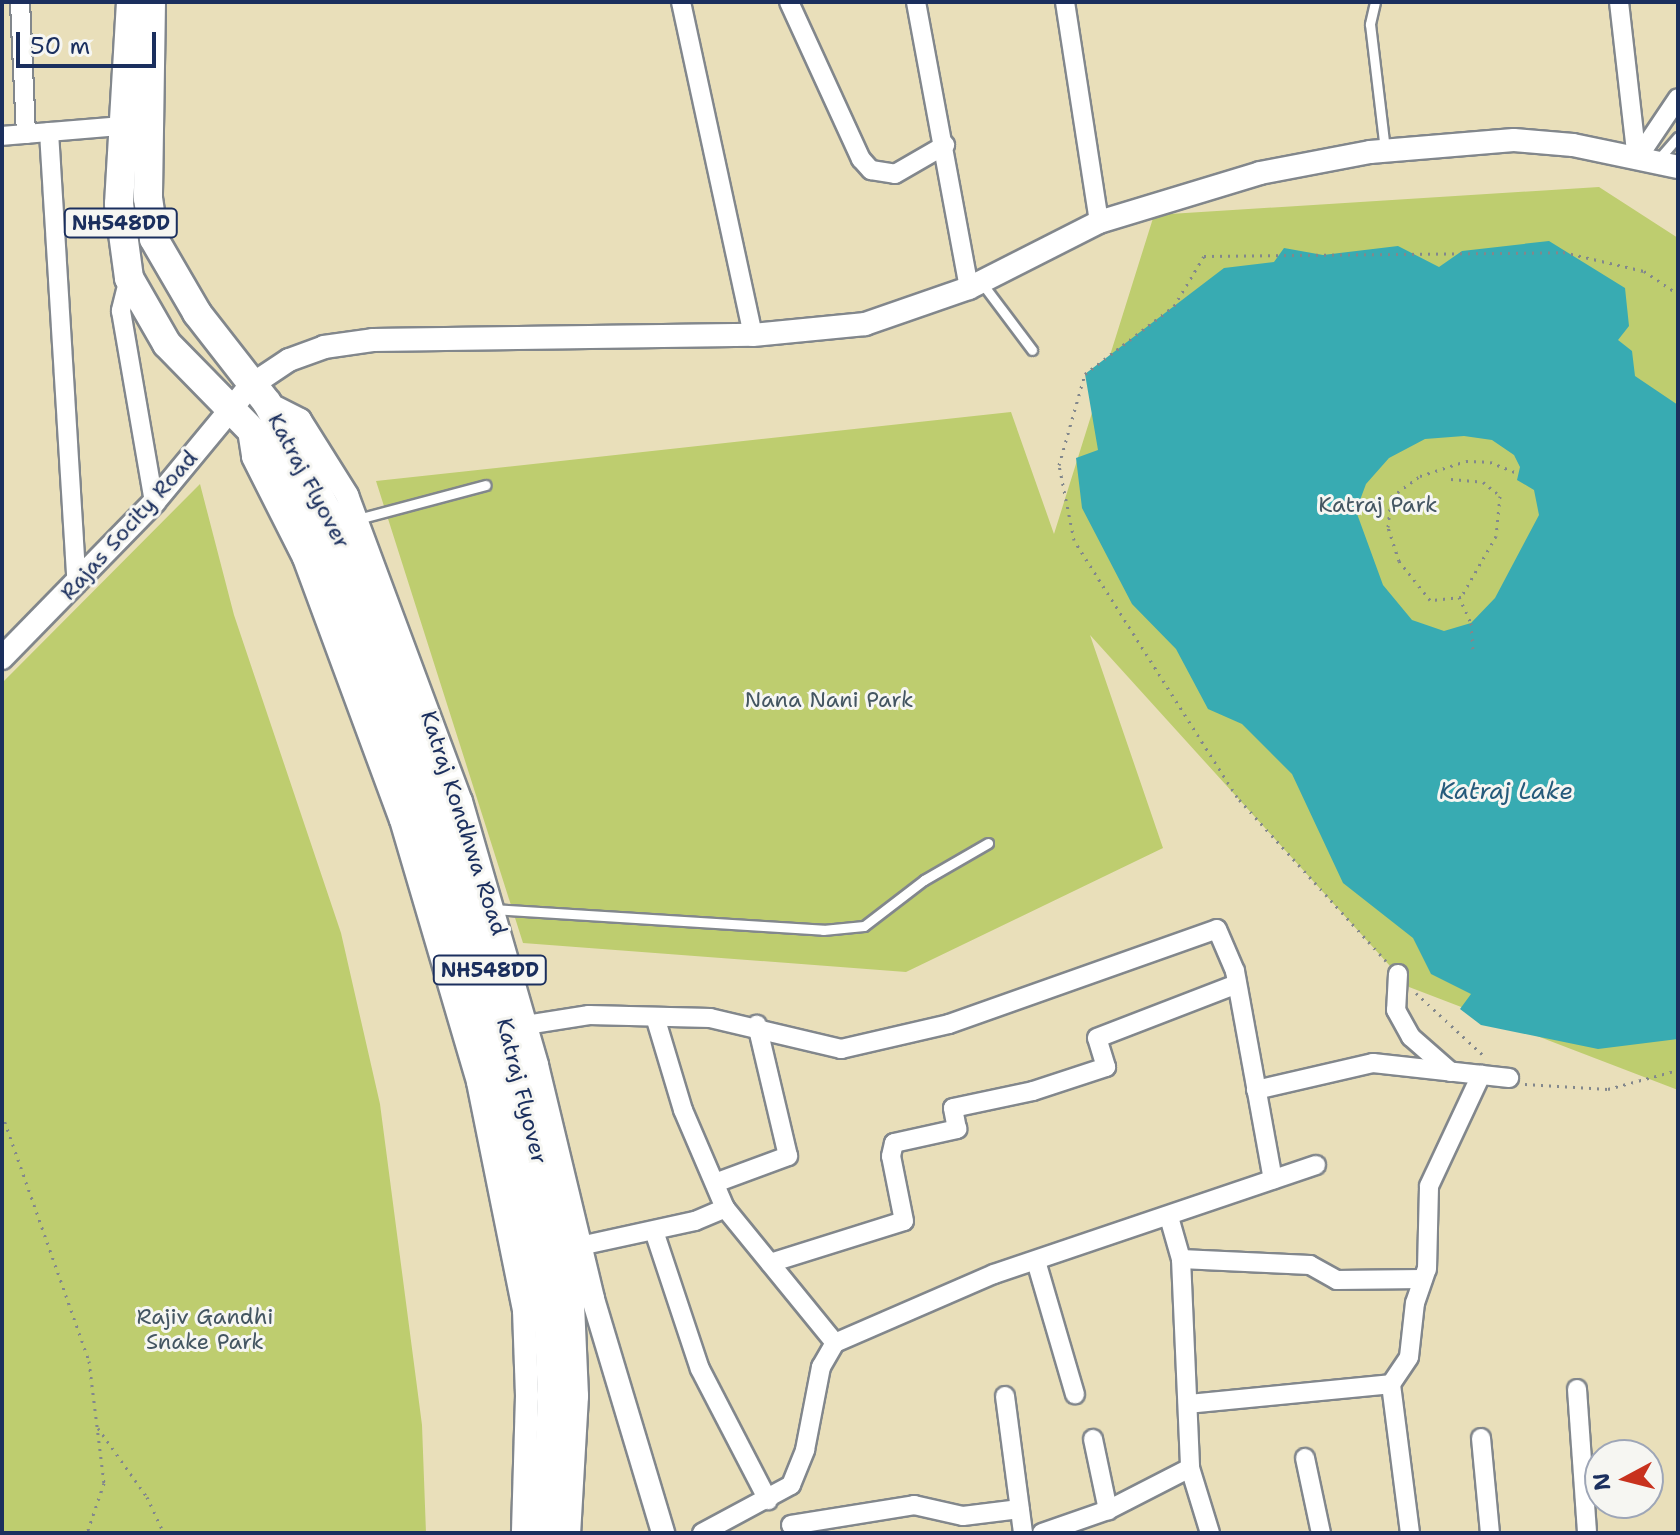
<!DOCTYPE html>
<html>
<head>
<meta charset="utf-8">
<style>
	body { margin:0 }
	#map { position:relative; width:1680px; height:1535px; overflow:hidden; background:#e9dfba; font-family:"Shantell Sans",sans-serif }
	div>[style] { position:absolute }
	.green>* { inset:0; background:#becd6f }
	.water>* { inset:0; background:#38abb2 }
	.path>* { height:3px; margin-top:-1.5px; transform-origin:0; background:repeating-linear-gradient(90deg,#82878c 0 2px,transparent 0 8px) }
	.roads { filter:drop-shadow(2px 0 #82878c) drop-shadow(-2px 0 #82878c) drop-shadow(0 2px #82878c) drop-shadow(0 -2px #82878c) }
	.service>* { height:9px; margin:-4.5px; padding:0 4.5px; transform-origin:4.5px; border-radius:4.5px; background:#fff }
	.minor>* { height:18px; margin:-9px; padding:0 9px; transform-origin:9px; border-radius:9px; background:#fff }
	.tertiary>* { height:22px; margin:-11px; padding:0 11px; transform-origin:11px; border-radius:11px; background:#fff }
	.trunk>* { height:28px; margin:-14px; padding:0 14px; transform-origin:14px; border-radius:14px; background:#fff }
	span { translate:-50% -50%; white-space:nowrap; text-align:center; line-height:1.15; -webkit-text-stroke:6px #f6f6f2; paint-order:stroke }
	.shield-label span { padding:2px 6px; background:#f6f6f2; border:2px solid; border-radius:6px; -webkit-text-stroke-width:0 }
	.shield-label { font-size:20px; color:#1b2f5e; font-weight:700 }
	.street-label { font-size:22px; color:#1b2f5e }
	.park-label { font-size:22px; color:#445662 }
	.water-label { font-size:24px; color:#255a7b; font-style:italic }
	.frame { position:absolute; inset:0; border:4px solid #1b2f5e; pointer-events:none }
	.north { position:absolute; left:1584px; top:1439px; width:80px; height:80px; box-sizing:border-box; background:#f6f6f2; border:2px solid #9ea6b7; border-radius:50%; rotate:263deg; font-size:22px; font-weight:700; line-height:32px; text-align:center; color:#1b2f5e }
	.north::after { content:''; display:block; margin:auto; width:28px; height:36px; background:#c8321e; clip-path:polygon(50% 0,100% 100%,50% 72%,0 100%) }
	.scale { position:absolute; left:16px; top:32px; width:140px; height:36px; box-sizing:border-box; border:4px solid #1b2f5e; border-top:0; padding-left:10px; font-size:24px; line-height:28px; white-space:nowrap; color:#1b2f5e; -webkit-text-stroke:6px #f6f6f2; paint-order:stroke }
</style>
</head>
<body>
<div id="map">
	<div class="green">
		<i style="clip-path:polygon(1599px 187px,1678px 238px,1678px 1090px,1409px 987px,1090px 635px,1163px 848px,906px 972px,523px 943px,376px 481px,1011px 412px,1054px 534px,1154px 215px)"></i>
		<i style="clip-path:polygon(200px 484px,234px 615px,341px 933px,380px 1104px,422px 1425px,426px 1533px,2px 1533px,2px 683px)"></i>
	</div>
	<div class="water">
		<i style="clip-path:polygon(evenodd,1549px 241px,1625px 288px,1629px 326px,1618px 340px,1632px 351px,1635px 376px,1678px 405px,1678px 1039px,1598px 1049px,1481px 1025px,1460px 1009px,1471px 994px,1431px 974px,1413px 938px,1343px 883px,1292px 774px,1242px 724px,1208px 709px,1176px 649px,1132px 604px,1082px 508px,1076px 458px,1098px 450px,1085px 374px,1224px 268px,1274px 262px,1284px 248px,1323px 255px,1398px 246px,1439px 267px,1462px 251px,1549px 241px,1464px 436px,1492px 440px,1514px 455px,1520px 467px,1517px 480px,1534px 490px,1539px 515px,1495px 598px,1471px 623px,1444px 631px,1412px 620px,1383px 585px,1356px 511px,1366px 484px,1389px 458px,1425px 439px,1464px 436px)"></i>
	</div>
	<div class="path">
		<i style="left:1451px;top:479px;width:32px;rotate:5deg"></i>
		<i style="left:1483px;top:482px;width:22px;rotate:39deg"></i>
		<i style="left:1500px;top:496px;width:40px;rotate:95.7deg"></i>
		<i style="left:1496px;top:536px;width:70px;rotate:119.8deg"></i>
		<i style="left:1461px;top:597px;width:31px;rotate:174deg"></i>
		<i style="left:1430px;top:600px;width:50px;rotate:-128.5deg"></i>
		<i style="left:1399px;top:561px;width:36px;rotate:-108deg"></i>
		<i style="left:1388px;top:527px;width:30px;rotate:-84deg"></i>
		<i style="left:1391px;top:497px;width:36px;rotate:-36deg"></i>
		<i style="left:1420px;top:476px;width:48px;rotate:-18.1deg"></i>
		<i style="left:1466px;top:461px;width:24px;rotate:2deg"></i>
		<i style="left:1490px;top:462px;width:29px;rotate:22deg"></i>
		<i style="left:1459px;top:597px;width:29px;rotate:65deg"></i>
		<i style="left:1471px;top:623px;width:27px;rotate:86deg"></i>
		<i style="left:1386px;top:961px;width:222px;rotate:-132.3deg"></i>
		<i style="left:1237px;top:797px;width:304px;rotate:-122.4deg"></i>
		<i style="left:1074px;top:540px;width:76px;rotate:-101.3deg"></i>
		<i style="left:1059px;top:465px;width:95px;rotate:-74.1deg"></i>
		<i style="left:1085px;top:374px;width:112px;rotate:-37.4deg"></i>
		<i style="left:1174px;top:306px;width:58px;rotate:-59deg"></i>
		<i style="left:1204px;top:256px;width:359px;rotate:-0.6deg"></i>
		<i style="left:1563px;top:252px;width:83px;rotate:13.2deg"></i>
		<i style="left:1644px;top:271px;width:41px;rotate:34.1deg"></i>
		<i style="left:1416px;top:993px;width:93px;rotate:42.8deg"></i>
		<i style="left:1525px;top:1084px;width:83px;rotate:3.4deg"></i>
		<i style="left:1608px;top:1089px;width:73px;rotate:-15.2deg"></i>
		<i style="left:2px;top:1114px;width:262px;rotate:70.6deg"></i>
		<i style="left:89px;top:1361px;width:123px;rotate:83deg"></i>
		<i style="left:104px;top:1483px;width:53px;rotate:108.8deg"></i>
		<i style="left:98px;top:1428px;width:85px;rotate:54.6deg"></i>
		<i style="left:147px;top:1497px;width:40px;rotate:65deg"></i>
	</div>
	<div class="roads">
		<div class="service">
			<i style="left:1375px;top:2px;width:23px;rotate:103deg"></i>
			<i style="left:1370px;top:24px;width:127px;rotate:83.2deg"></i>
			<i style="left:1656px;top:162px;width:33px;rotate:-49deg"></i>
			<i style="left:981px;top:282px;width:85px;rotate:53.1deg"></i>
			<i style="left:358px;top:519px;width:132px;rotate:-14.9deg"></i>
			<i style="left:492px;top:909px;width:332px;rotate:3.6deg"></i>
			<i style="left:823px;top:930px;width:41px;rotate:-5.6deg"></i>
			<i style="left:864px;top:926px;width:76px;rotate:-37.5deg"></i>
			<i style="left:924px;top:880px;width:74px;rotate:-30deg"></i>
		</div>
		<div class="minor">
			<i style="left:20px;top:2px;width:132px;rotate:87.4deg"></i>
			<i style="left:681px;top:2px;width:341px;rotate:77.8deg"></i>
			<i style="left:789px;top:2px;width:173px;rotate:65.4deg"></i>
			<i style="left:861px;top:159px;width:15px;rotate:48deg"></i>
			<i style="left:871px;top:170px;width:24px;rotate:9deg"></i>
			<i style="left:895px;top:174px;width:58px;rotate:-30.1deg"></i>
			<i style="left:916px;top:2px;width:291px;rotate:79.5deg"></i>
			<i style="left:1065px;top:2px;width:223px;rotate:81.2deg"></i>
			<i style="left:1619px;top:2px;width:158px;rotate:83.5deg"></i>
			<i style="left:49px;top:132px;width:453px;rotate:86.5deg"></i>
			<i style="left:2px;top:136px;width:118px;rotate:-4.8deg"></i>
			<i style="left:1637px;top:159px;width:73px;rotate:-56.1deg"></i>
			<i style="left:129px;top:278px;width:34px;rotate:104deg"></i>
			<i style="left:121px;top:311px;width:194px;rotate:80.2deg"></i>
			<i style="left:1398px;top:974px;width:36px;rotate:93deg"></i>
			<i style="left:1396px;top:1010px;width:31px;rotate:61deg"></i>
			<i style="left:1411px;top:1037px;width:53px;rotate:41.2deg"></i>
			<i style="left:656px;top:1020px;width:94px;rotate:73.3deg"></i>
			<i style="left:683px;top:1110px;width:107px;rotate:66.8deg"></i>
			<i style="left:725px;top:1208px;width:174px;rotate:50.8deg"></i>
			<i style="left:526px;top:1025px;width:64px;rotate:-9deg"></i>
			<i style="left:589px;top:1015px;width:121px;rotate:1.4deg"></i>
			<i style="left:710px;top:1018px;width:135px;rotate:13.3deg"></i>
			<i style="left:841px;top:1049px;width:111px;rotate:-13deg"></i>
			<i style="left:949px;top:1024px;width:284px;rotate:-19.5deg"></i>
			<i style="left:1217px;top:929px;width:46px;rotate:66.8deg"></i>
			<i style="left:1235px;top:971px;width:212px;rotate:79.7deg"></i>
			<i style="left:1256px;top:1090px;width:120px;rotate:-13deg"></i>
			<i style="left:1373px;top:1063px;width:137px;rotate:6.3deg"></i>
			<i style="left:715px;top:1183px;width:78px;rotate:-20.3deg"></i>
			<i style="left:788px;top:1156px;width:135px;rotate:-103.3deg"></i>
			<i style="left:1169px;top:1217px;width:44px;rotate:74.1deg"></i>
			<i style="left:1181px;top:1259px;width:209px;rotate:87.5deg"></i>
			<i style="left:1190px;top:1468px;width:68px;rotate:72.9deg"></i>
			<i style="left:654px;top:1231px;width:145px;rotate:71.6deg"></i>
			<i style="left:700px;top:1369px;width:148px;rotate:62.6deg"></i>
			<i style="left:580px;top:1246px;width:118px;rotate:-12.3deg"></i>
			<i style="left:695px;top:1221px;width:33px;rotate:-23deg"></i>
			<i style="left:1181px;top:1259px;width:129px;rotate:2.7deg"></i>
			<i style="left:1310px;top:1265px;width:31px;rotate:29deg"></i>
			<i style="left:1337px;top:1280px;width:86px;rotate:-0.7deg"></i>
			<i style="left:1036px;top:1261px;width:139px;rotate:73.7deg"></i>
			<i style="left:770px;top:1263px;width:140px;rotate:-17.4deg"></i>
			<i style="left:904px;top:1221px;width:66px;rotate:-101.3deg"></i>
			<i style="left:891px;top:1156px;width:13px;rotate:-77deg"></i>
			<i style="left:894px;top:1143px;width:65px;rotate:-12.5deg"></i>
			<i style="left:957px;top:1129px;width:21px;rotate:-101deg"></i>
			<i style="left:953px;top:1108px;width:82px;rotate:-12deg"></i>
			<i style="left:1033px;top:1091px;width:77px;rotate:-18.2deg"></i>
			<i style="left:1106px;top:1067px;width:30px;rotate:-107deg"></i>
			<i style="left:1097px;top:1038px;width:150px;rotate:-21.1deg"></i>
			<i style="left:1577px;top:1389px;width:144px;rotate:86deg"></i>
			<i style="left:1005px;top:1396px;width:138px;rotate:82.5deg"></i>
			<i style="left:1188px;top:1404px;width:204px;rotate:-5.6deg"></i>
			<i style="left:1481px;top:1438px;width:95px;rotate:84.6deg"></i>
			<i style="left:1093px;top:1439px;width:73px;rotate:78.1deg"></i>
			<i style="left:1305px;top:1458px;width:77px;rotate:78deg"></i>
			<i style="left:791px;top:1525px;width:125px;rotate:-9.2deg"></i>
			<i style="left:914px;top:1505px;width:50px;rotate:12.7deg"></i>
			<i style="left:963px;top:1516px;width:57px;rotate:-7deg"></i>
			<i style="left:702px;top:1533px;width:101px;rotate:-28.3deg"></i>
			<i style="left:791px;top:1485px;width:38px;rotate:-68deg"></i>
			<i style="left:805px;top:1450px;width:85px;rotate:-79.1deg"></i>
			<i style="left:821px;top:1367px;width:28px;rotate:-60deg"></i>
			<i style="left:835px;top:1343px;width:173px;rotate:-23.5deg"></i>
			<i style="left:994px;top:1274px;width:340px;rotate:-18.7deg"></i>
			<i style="left:1042px;top:1533px;width:70px;rotate:-19.2deg"></i>
			<i style="left:1108px;top:1510px;width:92px;rotate:-27.1deg"></i>
			<i style="left:1410px;top:1533px;width:150px;rotate:-97.3deg"></i>
			<i style="left:1391px;top:1384px;width:32px;rotate:-56deg"></i>
			<i style="left:1409px;top:1357px;width:54px;rotate:-83.7deg"></i>
			<i style="left:1415px;top:1303px;width:36px;rotate:-71deg"></i>
			<i style="left:1427px;top:1269px;width:83px;rotate:-88.6deg"></i>
			<i style="left:1429px;top:1186px;width:123px;rotate:-64.9deg"></i>
		</div>
		<div class="tertiary">
			<i style="left:267px;top:403px;width:37px;rotate:27deg"></i>
			<i style="left:300px;top:420px;width:89px;rotate:57.9deg"></i>
			<i style="left:347px;top:495px;width:327px;rotate:69.6deg"></i>
			<i style="left:461px;top:801px;width:275px;rotate:73.9deg"></i>
			<i style="left:537px;top:1065px;width:241px;rotate:76.5deg"></i>
			<i style="left:593px;top:1299px;width:244px;rotate:73.3deg"></i>
			<i style="left:248px;top:424px;width:33px;rotate:81deg"></i>
			<i style="left:253px;top:457px;width:113px;rotate:63.2deg"></i>
			<i style="left:304px;top:558px;width:279px;rotate:69.7deg"></i>
			<i style="left:401px;top:820px;width:273px;rotate:73.6deg"></i>
			<i style="left:478px;top:1082px;width:233px;rotate:78.6deg"></i>
			<i style="left:524px;top:1310px;width:86px;rotate:88deg"></i>
			<i style="left:527px;top:1396px;width:137px;rotate:91.7deg"></i>
			<i style="left:2px;top:658px;width:218px;rotate:-45.7deg"></i>
			<i style="left:154px;top:502px;width:151px;rotate:-50.4deg"></i>
			<i style="left:250px;top:386px;width:47px;rotate:-33.7deg"></i>
			<i style="left:289px;top:360px;width:37px;rotate:-20deg"></i>
			<i style="left:324px;top:347px;width:49px;rotate:-8.1deg"></i>
			<i style="left:373px;top:340px;width:380px;rotate:-0.8deg"></i>
			<i style="left:753px;top:335px;width:113px;rotate:-5.6deg"></i>
			<i style="left:865px;top:324px;width:110px;rotate:-19.1deg"></i>
			<i style="left:969px;top:288px;width:146px;rotate:-26.9deg"></i>
			<i style="left:1099px;top:222px;width:168px;rotate:-16.9deg"></i>
			<i style="left:1260px;top:173px;width:112px;rotate:-10.8deg"></i>
			<i style="left:1370px;top:152px;width:144px;rotate:-4.8deg"></i>
			<i style="left:1514px;top:140px;width:59px;rotate:4.8deg"></i>
			<i style="left:1573px;top:145px;width:107px;rotate:11.8deg"></i>
		</div>
		<div class="trunk">
			<i style="left:131px;top:2px;width:202px;rotate:93.4deg"></i>
			<i style="left:119px;top:204px;width:75px;rotate:82.3deg"></i>
			<i style="left:129px;top:278px;width:76px;rotate:60.1deg"></i>
			<i style="left:167px;top:344px;width:144px;rotate:45.6deg"></i>
			<i style="left:268px;top:447px;width:117px;rotate:61.5deg"></i>
			<i style="left:324px;top:550px;width:280px;rotate:69.9deg"></i>
			<i style="left:420px;top:813px;width:276px;rotate:73.3deg"></i>
			<i style="left:499px;top:1077px;width:236px;rotate:78deg"></i>
			<i style="left:548px;top:1308px;width:87px;rotate:87.4deg"></i>
			<i style="left:552px;top:1395px;width:138px;rotate:92.5deg"></i>
			<i style="left:151px;top:2px;width:196px;rotate:90.9deg"></i>
			<i style="left:148px;top:198px;width:41px;rotate:81.7deg"></i>
			<i style="left:154px;top:239px;width:86px;rotate:59.8deg"></i>
			<i style="left:197px;top:313px;width:114px;rotate:52.1deg"></i>
			<i style="left:267px;top:403px;width:158px;rotate:60.8deg"></i>
			<i style="left:344px;top:541px;width:282px;rotate:69.9deg"></i>
			<i style="left:441px;top:806px;width:277px;rotate:73.4deg"></i>
			<i style="left:520px;top:1071px;width:238px;rotate:77.9deg"></i>
			<i style="left:570px;top:1304px;width:92px;rotate:87.5deg"></i>
			<i style="left:574px;top:1396px;width:137px;rotate:93.3deg"></i>
		</div>
	</div>
	<div class="shield-label">
		<span style="left:121px;top:223px">NH548DD</span>
		<span style="left:490px;top:970px">NH548DD</span>
	</div>
	<div class="street-label">
		<span style="left:309px;top:481px;rotate:62deg">Katraj Flyover</span>
		<span style="left:129px;top:525px;rotate:-48deg">Rajas Socity Road</span>
		<span style="left:464px;top:823px;rotate:72deg">Katraj Kondhwa Road</span>
		<span style="left:522px;top:1091px;rotate:76deg">Katraj Flyover</span>
	</div>
	<div class="park-label">
		<span style="left:1378px;top:505px">Katraj Park</span>
		<span style="left:829px;top:700px">Nana Nani Park</span>
		<span style="left:205px;top:1329px">Rajiv Gandhi<br>Snake Park</span>
	</div>
	<div class="water-label">
		<span style="left:1506px;top:792px">Katraj Lake</span>
	</div>
	<div class="frame"></div>
	<div class="north">N</div>
	<div class="scale">50 m</div>
</div>
</body>
</html>
